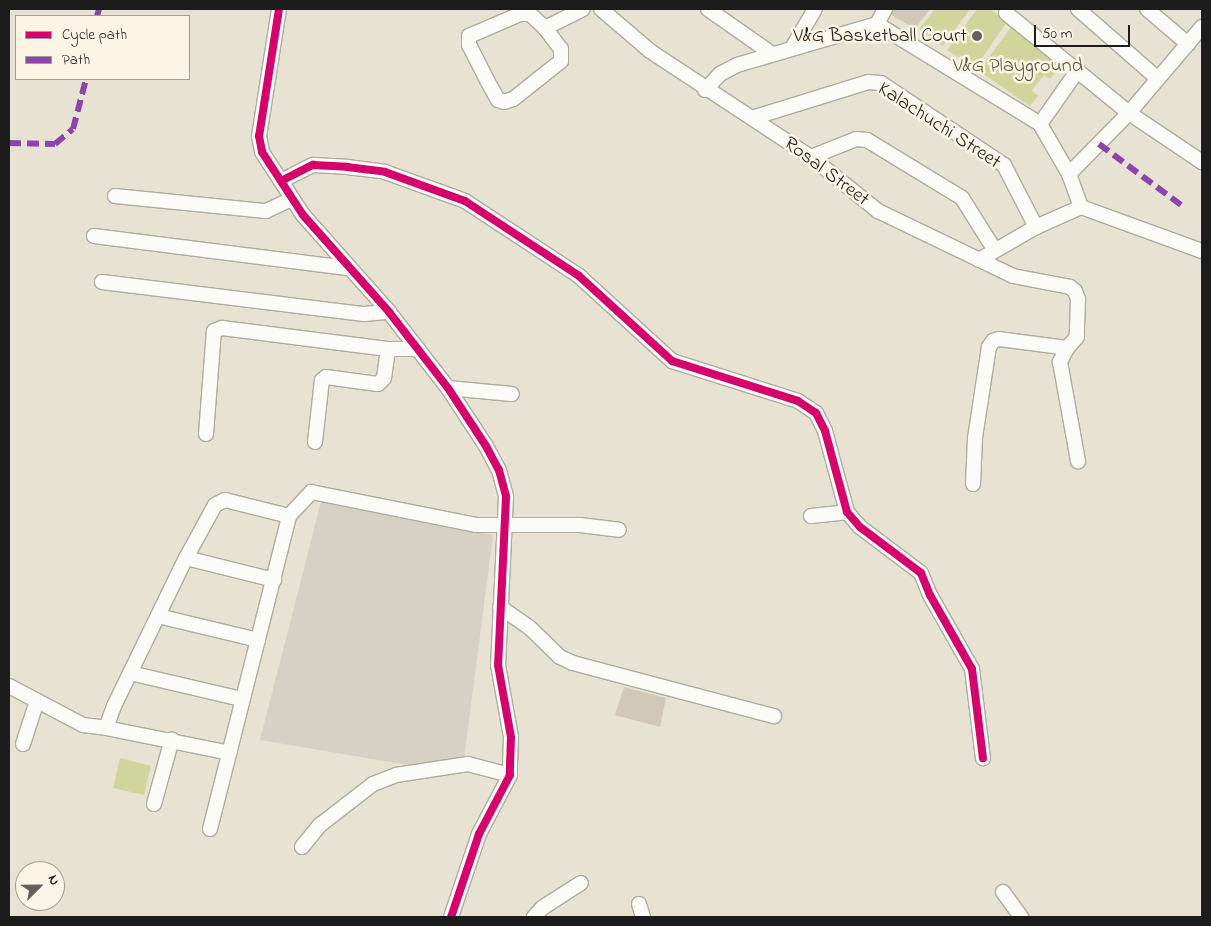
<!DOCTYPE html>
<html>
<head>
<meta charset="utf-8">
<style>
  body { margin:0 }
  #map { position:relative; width:1211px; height:926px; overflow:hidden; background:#e7e2d2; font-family:"Indie Flower",sans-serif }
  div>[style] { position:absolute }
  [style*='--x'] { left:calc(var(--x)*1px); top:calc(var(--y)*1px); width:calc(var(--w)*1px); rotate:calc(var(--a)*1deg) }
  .industrial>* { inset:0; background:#d6d1c4 }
  .green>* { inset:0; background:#d0d69b }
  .building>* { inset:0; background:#d2c8ba }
  .roads { filter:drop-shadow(1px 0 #aeaba0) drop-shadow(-1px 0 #aeaba0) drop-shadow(0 1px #aeaba0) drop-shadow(0 -1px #aeaba0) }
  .street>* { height:14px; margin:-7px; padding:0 7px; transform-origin:7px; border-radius:7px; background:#fbfbf8 }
  .quiet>* { height:6px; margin-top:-3px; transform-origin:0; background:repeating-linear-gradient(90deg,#8e44ad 0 12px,transparent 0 18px) }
  .cycleway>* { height:8px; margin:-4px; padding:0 4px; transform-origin:4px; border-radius:4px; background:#d6006c }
  .dots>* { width:14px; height:14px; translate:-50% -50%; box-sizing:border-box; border:2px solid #fcf5e5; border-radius:50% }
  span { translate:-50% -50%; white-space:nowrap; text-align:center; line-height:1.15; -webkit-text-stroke:5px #fcf5e5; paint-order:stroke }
  .poi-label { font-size:20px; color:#1c1c1c }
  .right { translate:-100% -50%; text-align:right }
  .park-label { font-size:20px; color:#545a39 }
  .street-label { font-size:20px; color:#1c1c1c }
  .frame { position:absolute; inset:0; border:10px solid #1c1c1c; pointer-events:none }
  .legend { position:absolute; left:15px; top:15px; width:175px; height:65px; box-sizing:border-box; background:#fcf5e5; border:1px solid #a29e95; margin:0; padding:6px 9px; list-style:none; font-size:15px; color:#1c1c1c }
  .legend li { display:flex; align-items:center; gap:10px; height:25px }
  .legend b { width:25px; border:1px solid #a29e95 }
  .north { position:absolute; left:15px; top:861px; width:50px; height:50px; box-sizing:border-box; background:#fcf5e5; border:1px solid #a29e95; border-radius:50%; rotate:67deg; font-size:14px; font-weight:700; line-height:20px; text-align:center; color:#1c1c1c }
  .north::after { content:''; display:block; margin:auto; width:18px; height:22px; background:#63615c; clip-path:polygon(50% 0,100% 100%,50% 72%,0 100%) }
  .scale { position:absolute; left:1034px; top:25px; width:96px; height:22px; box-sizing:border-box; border:2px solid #1c1c1c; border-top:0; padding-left:6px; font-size:15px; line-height:18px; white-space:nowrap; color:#1c1c1c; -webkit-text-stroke:4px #fcf5e5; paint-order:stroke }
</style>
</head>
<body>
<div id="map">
  <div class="industrial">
    <div style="clip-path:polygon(322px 498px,493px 535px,464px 759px,426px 768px,260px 740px)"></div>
  </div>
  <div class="green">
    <div style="clip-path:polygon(935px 9px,970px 9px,943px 46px,919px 29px)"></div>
    <div style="clip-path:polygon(977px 9px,990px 9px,1007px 22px,975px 68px,947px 50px)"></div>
    <div style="clip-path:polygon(1011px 27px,1060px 66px,1050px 79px,1044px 75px,1032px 90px,1038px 96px,1030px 106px,979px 71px)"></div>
    <div style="clip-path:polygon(120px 758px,151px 766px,144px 795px,113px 788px)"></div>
  </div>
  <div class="building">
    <div style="clip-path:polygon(890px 9px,930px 9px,915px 29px,888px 13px)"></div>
    <div style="clip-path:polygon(624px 687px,666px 698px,660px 727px,615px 715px)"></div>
  </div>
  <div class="roads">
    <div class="street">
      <div style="--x:279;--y:9;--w:129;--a:98.9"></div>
      <div style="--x:259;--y:136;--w:16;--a:79"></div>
      <div style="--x:262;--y:152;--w:75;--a:56.9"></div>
      <div style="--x:303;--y:215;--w:130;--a:48.4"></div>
      <div style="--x:389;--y:312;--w:96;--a:52.2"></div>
      <div style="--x:448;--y:388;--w:69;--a:56.8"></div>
      <div style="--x:486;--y:446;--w:27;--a:62"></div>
      <div style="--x:499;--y:470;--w:28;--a:75"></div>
      <div style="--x:506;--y:497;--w:168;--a:92.7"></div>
      <div style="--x:498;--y:665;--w:73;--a:79.8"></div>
      <div style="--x:511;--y:737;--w:38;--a:92"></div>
      <div style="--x:510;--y:775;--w:67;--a:117.7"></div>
      <div style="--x:479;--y:834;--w:88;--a:108.6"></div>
      <div style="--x:601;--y:9;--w:65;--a:40.6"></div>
      <div style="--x:650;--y:51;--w:193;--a:33.4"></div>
      <div style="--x:811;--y:157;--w:86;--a:38.9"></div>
      <div style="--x:878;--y:211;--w:150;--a:25.7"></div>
      <div style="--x:1013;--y:276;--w:58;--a:10.9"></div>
      <div style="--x:1070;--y:287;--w:6;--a:39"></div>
      <div style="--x:1075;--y:291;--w:9;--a:69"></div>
      <div style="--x:1078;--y:299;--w:38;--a:92"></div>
      <div style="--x:1077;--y:337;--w:15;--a:132"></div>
      <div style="--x:1067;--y:348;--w:16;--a:117"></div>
      <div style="--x:1060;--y:362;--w:101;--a:79.7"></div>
      <div style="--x:708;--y:9;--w:78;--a:35.1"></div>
      <div style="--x:1078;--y:9;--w:106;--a:41.2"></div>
      <div style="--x:1147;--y:9;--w:54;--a:40.5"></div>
      <div style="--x:1006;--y:13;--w:159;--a:39.1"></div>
      <div style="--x:1129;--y:113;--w:88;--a:33.9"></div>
      <div style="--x:520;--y:14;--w:10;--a:0"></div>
      <div style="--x:530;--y:14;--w:21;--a:43"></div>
      <div style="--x:545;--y:28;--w:26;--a:53"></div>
      <div style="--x:561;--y:49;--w:12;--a:90"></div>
      <div style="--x:561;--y:61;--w:61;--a:141.6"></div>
      <div style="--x:513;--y:99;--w:9;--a:162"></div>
      <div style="--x:504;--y:102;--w:6;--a:-162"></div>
      <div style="--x:498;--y:100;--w:23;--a:-119"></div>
      <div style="--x:487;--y:80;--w:39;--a:-117"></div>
      <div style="--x:469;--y:45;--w:9;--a:-90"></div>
      <div style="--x:469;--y:36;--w:56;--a:-23.3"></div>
      <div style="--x:877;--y:24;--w:17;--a:-62"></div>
      <div style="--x:545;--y:28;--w:42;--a:-26.6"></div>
      <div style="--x:792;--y:48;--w:45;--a:-59.5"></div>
      <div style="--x:705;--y:90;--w:22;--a:-47"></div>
      <div style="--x:720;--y:74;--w:19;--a:-28"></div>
      <div style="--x:737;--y:65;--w:146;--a:-16.3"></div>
      <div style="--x:877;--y:24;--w:191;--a:31.5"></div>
      <div style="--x:1040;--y:124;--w:58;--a:59.9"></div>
      <div style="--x:1069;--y:174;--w:35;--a:70"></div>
      <div style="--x:752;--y:118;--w:121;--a:-17.2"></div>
      <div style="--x:868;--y:82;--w:13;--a:4"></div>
      <div style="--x:881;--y:83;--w:148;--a:33.7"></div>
      <div style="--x:1004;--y:165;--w:70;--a:62.7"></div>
      <div style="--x:1040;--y:124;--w:66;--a:-54.9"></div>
      <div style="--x:811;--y:157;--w:48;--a:-21.8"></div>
      <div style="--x:856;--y:139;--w:11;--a:5"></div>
      <div style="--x:867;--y:140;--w:111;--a:31.4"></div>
      <div style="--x:962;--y:198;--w:60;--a:57.9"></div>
      <div style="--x:1069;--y:174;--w:86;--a:-45.5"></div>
      <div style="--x:1129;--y:113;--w:113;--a:-49.7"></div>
      <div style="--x:281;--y:181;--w:36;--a:-27"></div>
      <div style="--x:313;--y:165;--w:34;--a:3"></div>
      <div style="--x:347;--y:167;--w:38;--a:7"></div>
      <div style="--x:385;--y:172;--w:85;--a:19.9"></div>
      <div style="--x:465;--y:201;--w:136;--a:33.3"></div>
      <div style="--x:579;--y:276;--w:126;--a:42.4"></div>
      <div style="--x:672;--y:361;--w:132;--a:17.6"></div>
      <div style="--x:798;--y:401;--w:22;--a:34"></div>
      <div style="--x:816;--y:413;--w:20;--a:63"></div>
      <div style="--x:825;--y:431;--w:84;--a:74.8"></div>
      <div style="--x:847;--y:512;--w:20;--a:49"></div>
      <div style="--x:860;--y:527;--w:76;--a:37"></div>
      <div style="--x:921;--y:573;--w:24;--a:68"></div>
      <div style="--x:930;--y:595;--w:85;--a:60.4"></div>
      <div style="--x:972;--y:669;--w:90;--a:83"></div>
      <div style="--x:115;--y:196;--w:152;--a:5.7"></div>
      <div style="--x:266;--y:211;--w:29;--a:-25"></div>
      <div style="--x:94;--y:236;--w:255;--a:7.2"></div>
      <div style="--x:979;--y:260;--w:66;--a:-30.1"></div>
      <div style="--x:1036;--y:227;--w:49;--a:-24"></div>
      <div style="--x:1081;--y:207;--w:129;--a:20"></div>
      <div style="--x:102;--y:282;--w:264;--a:7"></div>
      <div style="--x:364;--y:314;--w:25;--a:-5"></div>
      <div style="--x:448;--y:388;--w:64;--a:5.4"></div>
      <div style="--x:206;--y:434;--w:103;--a:-85.6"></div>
      <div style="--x:214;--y:331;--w:9;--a:-21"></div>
      <div style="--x:222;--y:328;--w:167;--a:7.2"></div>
      <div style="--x:388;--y:349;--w:30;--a:0"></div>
      <div style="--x:315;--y:442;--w:62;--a:-83.6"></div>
      <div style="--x:322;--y:380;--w:5;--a:-37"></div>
      <div style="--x:326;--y:377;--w:52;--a:7.7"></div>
      <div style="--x:378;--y:384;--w:8;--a:-45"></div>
      <div style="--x:384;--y:378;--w:29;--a:-82"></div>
      <div style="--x:973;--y:484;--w:46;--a:-87.5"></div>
      <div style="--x:975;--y:438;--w:92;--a:-81.3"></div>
      <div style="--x:989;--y:347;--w:7;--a:-56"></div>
      <div style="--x:993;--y:341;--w:6;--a:-18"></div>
      <div style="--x:999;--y:339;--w:69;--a:7.5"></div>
      <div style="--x:811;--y:516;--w:36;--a:-6"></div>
      <div style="--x:186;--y:558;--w:91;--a:14"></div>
      <div style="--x:500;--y:607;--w:35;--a:35"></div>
      <div style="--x:529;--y:627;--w:43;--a:44.1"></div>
      <div style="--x:560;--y:657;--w:14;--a:25"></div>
      <div style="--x:573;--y:663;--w:208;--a:14.8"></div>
      <div style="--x:158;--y:616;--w:103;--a:13.5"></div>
      <div style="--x:130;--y:673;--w:115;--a:13.1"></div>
      <div style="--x:9;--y:686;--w:84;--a:27.8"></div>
      <div style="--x:83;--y:725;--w:23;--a:7"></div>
      <div style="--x:106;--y:728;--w:23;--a:-70"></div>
      <div style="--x:114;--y:706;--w:165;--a:-64.1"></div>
      <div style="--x:186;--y:558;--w:60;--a:-61.3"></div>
      <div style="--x:215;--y:505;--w:11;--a:-27"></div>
      <div style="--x:225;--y:500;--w:66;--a:14"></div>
      <div style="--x:106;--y:728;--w:126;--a:11.4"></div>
      <div style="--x:23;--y:744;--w:45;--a:-72"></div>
      <div style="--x:154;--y:804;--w:67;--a:-74.5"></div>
      <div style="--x:210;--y:829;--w:323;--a:-75.8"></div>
      <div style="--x:289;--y:516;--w:33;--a:-47"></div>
      <div style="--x:311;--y:492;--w:168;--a:11.3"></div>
      <div style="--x:476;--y:525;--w:104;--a:0"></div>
      <div style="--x:580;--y:525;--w:39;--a:7"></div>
      <div style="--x:302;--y:847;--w:28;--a:-51"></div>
      <div style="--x:320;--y:825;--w:67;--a:-37.7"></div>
      <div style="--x:373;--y:784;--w:25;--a:-21"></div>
      <div style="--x:396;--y:775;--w:73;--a:-8.7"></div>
      <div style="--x:468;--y:764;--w:43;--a:14.7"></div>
      <div style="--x:1003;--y:892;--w:31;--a:54"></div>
      <div style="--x:639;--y:904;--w:14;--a:73"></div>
      <div style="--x:534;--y:917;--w:12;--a:-48"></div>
      <div style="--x:542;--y:908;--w:46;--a:-32.7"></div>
    </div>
  </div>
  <div class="quiet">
    <div style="--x:97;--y:16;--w:7;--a:-74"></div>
    <div style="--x:9;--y:143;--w:46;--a:1.2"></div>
    <div style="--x:55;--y:144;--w:23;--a:-40"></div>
    <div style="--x:73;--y:129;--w:52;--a:-75.4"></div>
    <div style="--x:1099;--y:144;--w:102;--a:36.6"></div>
  </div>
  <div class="cycleway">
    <div style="--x:279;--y:9;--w:129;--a:98.9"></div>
    <div style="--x:259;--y:136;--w:16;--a:79"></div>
    <div style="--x:262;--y:152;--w:75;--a:56.9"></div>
    <div style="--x:303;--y:215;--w:130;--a:48.4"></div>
    <div style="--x:389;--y:312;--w:96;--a:52.2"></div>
    <div style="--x:448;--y:388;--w:69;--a:56.8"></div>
    <div style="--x:486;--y:446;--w:27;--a:62"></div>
    <div style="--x:499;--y:470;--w:28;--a:75"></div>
    <div style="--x:506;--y:497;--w:168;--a:92.7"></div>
    <div style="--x:498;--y:665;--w:73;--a:79.8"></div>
    <div style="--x:511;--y:737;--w:38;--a:92"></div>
    <div style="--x:510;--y:775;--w:67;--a:117.7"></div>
    <div style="--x:479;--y:834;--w:88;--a:108.6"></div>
    <div style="--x:281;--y:181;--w:36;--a:-27"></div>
    <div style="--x:313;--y:165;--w:34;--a:3"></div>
    <div style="--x:347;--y:167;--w:38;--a:7"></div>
    <div style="--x:385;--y:172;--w:85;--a:19.9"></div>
    <div style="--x:465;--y:201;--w:136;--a:33.3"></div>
    <div style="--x:579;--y:276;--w:126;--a:42.4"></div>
    <div style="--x:672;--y:361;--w:132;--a:17.6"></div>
    <div style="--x:798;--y:401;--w:22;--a:34"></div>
    <div style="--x:816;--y:413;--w:20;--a:63"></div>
    <div style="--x:825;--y:431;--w:84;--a:74.8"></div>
    <div style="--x:847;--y:512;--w:20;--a:49"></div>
    <div style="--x:860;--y:527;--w:76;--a:37"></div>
    <div style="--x:921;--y:573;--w:24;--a:68"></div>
    <div style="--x:930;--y:595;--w:85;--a:60.4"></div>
    <div style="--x:972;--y:669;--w:90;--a:83"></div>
  </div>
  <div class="dots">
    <div style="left:977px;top:36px;background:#63615c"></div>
  </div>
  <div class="poi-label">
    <span class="right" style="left:967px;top:36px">V&amp;G Basketball Court</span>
  </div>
  <div class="park-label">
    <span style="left:1018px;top:66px">V&amp;G Playground</span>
  </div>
  <div class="street-label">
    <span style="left:939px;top:126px;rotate:33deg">Kalachuchi Street</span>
    <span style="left:826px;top:172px;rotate:37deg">Rosal Street</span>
  </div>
  <div class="frame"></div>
  <ul class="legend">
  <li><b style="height:6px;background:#d6006c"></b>Cycle path</li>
  <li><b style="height:6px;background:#8e44ad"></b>Path</li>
  </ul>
  <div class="north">N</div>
  <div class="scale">50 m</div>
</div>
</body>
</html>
